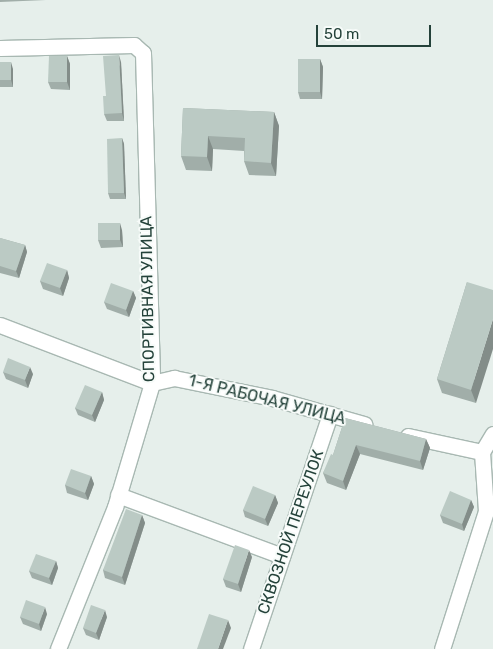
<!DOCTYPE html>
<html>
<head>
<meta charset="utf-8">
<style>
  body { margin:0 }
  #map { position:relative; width:493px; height:649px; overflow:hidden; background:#e6efeb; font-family:Rubik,sans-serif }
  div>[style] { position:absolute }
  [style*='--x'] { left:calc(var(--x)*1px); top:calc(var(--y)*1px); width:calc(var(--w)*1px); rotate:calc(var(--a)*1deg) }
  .roads { filter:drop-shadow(1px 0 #a8b8b2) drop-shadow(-1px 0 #a8b8b2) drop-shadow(0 1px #a8b8b2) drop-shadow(0 -1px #a8b8b2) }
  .minor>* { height:15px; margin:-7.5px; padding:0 7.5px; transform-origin:7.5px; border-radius:7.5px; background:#fff }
  .wall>* { inset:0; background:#a1aea9 }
  .shaded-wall>* { inset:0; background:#838d89 }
  .building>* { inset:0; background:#bbcac4 }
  span { translate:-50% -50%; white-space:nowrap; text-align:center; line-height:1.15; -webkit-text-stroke:4px #f7fbf9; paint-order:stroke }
  .street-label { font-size:16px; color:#24423a }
  .scale { position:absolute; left:316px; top:25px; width:115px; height:22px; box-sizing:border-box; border:2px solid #24423a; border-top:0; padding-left:6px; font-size:15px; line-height:18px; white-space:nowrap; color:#24423a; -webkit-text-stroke:4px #f7fbf9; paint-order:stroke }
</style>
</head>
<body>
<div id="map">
  <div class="roads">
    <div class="minor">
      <div style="--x:0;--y:48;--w:134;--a:-1.3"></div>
      <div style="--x:134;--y:45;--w:12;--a:42"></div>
      <div style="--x:143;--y:53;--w:330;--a:88.4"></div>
      <div style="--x:152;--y:383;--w:129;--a:106.6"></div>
      <div style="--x:115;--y:507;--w:153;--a:111.9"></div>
      <div style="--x:0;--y:325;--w:163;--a:20.9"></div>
      <div style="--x:152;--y:383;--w:23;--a:-13"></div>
      <div style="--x:174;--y:378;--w:100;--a:11.5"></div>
      <div style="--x:272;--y:398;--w:96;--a:15.8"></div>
      <div style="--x:408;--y:436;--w:76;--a:12.2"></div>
      <div style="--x:118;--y:495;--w:175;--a:20.4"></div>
      <div style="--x:251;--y:649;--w:248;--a:-71.4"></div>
      <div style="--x:442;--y:649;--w:145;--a:-72.3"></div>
      <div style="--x:486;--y:511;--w:59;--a:-93.9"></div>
      <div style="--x:482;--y:452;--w:21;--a:-59"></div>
    </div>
  </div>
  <div class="wall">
    <div style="clip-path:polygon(0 0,46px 0,0 2px)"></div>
    <div style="clip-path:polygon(67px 56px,70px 64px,70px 90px,51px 89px,48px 82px)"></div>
    <div style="clip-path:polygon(320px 59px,323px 67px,322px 99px,300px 99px,298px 92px)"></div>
    <div style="clip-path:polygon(0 62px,13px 69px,13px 87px,0 87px)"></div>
    <div style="clip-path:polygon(121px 62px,124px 121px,107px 121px,104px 114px,106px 96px)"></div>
    <div style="clip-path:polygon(183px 108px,274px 112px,279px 126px,276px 176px,249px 175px,244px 161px,244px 151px,213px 149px,212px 171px,186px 170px,181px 156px)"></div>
    <div style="clip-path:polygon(122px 138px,124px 144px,126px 199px,110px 199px,108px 193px)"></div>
    <div style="clip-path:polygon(122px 230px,123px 247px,101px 248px,98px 240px)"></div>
    <div style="clip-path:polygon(0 238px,25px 245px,27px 252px,19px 278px,0 273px)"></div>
    <div style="clip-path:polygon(67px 270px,69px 278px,63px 296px,43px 289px,40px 281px)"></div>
    <div style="clip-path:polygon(467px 282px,476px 403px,442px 393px,437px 379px)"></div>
    <div style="clip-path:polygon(133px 291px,136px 298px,129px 317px,107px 309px,104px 302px)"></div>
    <div style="clip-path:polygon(3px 372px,33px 374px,28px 388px,6px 379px)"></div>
    <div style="clip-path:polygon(102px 392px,104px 400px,95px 422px,78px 415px,75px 408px)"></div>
    <div style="clip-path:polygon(345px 418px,426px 439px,430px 448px,423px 470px,360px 454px,346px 490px,327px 483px,323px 473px,333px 455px)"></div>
    <div style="clip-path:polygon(91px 476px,94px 484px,88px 500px,67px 493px,65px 485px)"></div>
    <div style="clip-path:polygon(275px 495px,278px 503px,268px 526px,245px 517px,243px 510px)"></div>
    <div style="clip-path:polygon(471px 500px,474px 507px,464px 531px,443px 523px,440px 515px)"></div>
    <div style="clip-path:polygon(142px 515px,145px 523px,125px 585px,105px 578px,103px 570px)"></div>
    <div style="clip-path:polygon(252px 557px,241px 592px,226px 587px,223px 579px)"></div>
    <div style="clip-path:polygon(56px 561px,58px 568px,52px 585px,32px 578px,29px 571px)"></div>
    <div style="clip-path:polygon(47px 614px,41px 631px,23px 624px,20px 617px)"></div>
    <div style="clip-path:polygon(107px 617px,99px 640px,86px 635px,83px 628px)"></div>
  </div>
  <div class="shaded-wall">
    <div style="clip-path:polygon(119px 55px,121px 62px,124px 121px,122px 113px)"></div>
    <div style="clip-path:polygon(67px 56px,70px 64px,70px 90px,67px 82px)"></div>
    <div style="clip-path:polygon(320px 59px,323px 67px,322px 99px,320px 92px)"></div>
    <div style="clip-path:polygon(11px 62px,13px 69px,13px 87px,11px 80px)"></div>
    <div style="clip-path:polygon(274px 112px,279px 126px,276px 176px,271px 163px)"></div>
    <div style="clip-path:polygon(208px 136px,213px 149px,212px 171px,207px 157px)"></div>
    <div style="clip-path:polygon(122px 138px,124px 144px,126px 199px,124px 193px)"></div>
    <div style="clip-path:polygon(120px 223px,122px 230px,123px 247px,120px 240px)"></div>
    <div style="clip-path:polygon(25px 245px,27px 252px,19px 278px,16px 271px)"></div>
    <div style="clip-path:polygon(67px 270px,69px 278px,63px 296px,60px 288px)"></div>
    <div style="clip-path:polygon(133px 291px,136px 298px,129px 317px,126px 310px)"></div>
    <div style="clip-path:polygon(493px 319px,493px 349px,476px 403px,471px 390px)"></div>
    <div style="clip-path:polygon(30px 367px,33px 374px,28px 388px,25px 380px)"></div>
    <div style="clip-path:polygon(102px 392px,104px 400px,95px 422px,92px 415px)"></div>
    <div style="clip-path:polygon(426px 439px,430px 448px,423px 470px,420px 461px)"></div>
    <div style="clip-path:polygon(356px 445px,360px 454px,346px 490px,343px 481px)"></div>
    <div style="clip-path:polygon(91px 476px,94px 484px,88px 500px,85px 493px)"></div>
    <div style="clip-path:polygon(275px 495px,278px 503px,268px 526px,265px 519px)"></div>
    <div style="clip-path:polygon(471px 500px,474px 507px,464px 531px,462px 524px)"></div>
    <div style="clip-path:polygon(142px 515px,145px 523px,125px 585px,122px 577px)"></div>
    <div style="clip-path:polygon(249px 550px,252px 557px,241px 592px,238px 584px)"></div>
    <div style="clip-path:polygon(56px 561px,58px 568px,52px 585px,49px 578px)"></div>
    <div style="clip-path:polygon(45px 607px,47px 614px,41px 631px,39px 624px)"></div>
    <div style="clip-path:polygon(105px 610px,107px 617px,99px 640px,96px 633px)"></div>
    <div style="clip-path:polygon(228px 620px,231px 628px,223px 649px,218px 649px)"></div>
  </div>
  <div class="building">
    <div style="clip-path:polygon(119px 55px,122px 113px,104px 114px,103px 96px,106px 96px,103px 56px)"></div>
    <div style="clip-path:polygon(49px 56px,67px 56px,67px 82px,48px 82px)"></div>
    <div style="clip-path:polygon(298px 59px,320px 59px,320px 92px,298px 92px)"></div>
    <div style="clip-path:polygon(0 62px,11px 62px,11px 80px,0 80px)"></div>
    <div style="clip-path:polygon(183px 108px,274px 112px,271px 163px,244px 161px,245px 138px,208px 136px,207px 157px,181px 156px)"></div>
    <div style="clip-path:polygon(122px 138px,124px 193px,108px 193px,107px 139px)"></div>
    <div style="clip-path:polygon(98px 223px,120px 223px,120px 240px,98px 240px)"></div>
    <div style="clip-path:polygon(0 238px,25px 245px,16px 271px,0 266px)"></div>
    <div style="clip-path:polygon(47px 263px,67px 270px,60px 288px,40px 281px)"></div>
    <div style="clip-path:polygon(467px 282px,493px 290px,493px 319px,471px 390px,437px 379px)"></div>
    <div style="clip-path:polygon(111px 283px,133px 291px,126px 310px,104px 302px)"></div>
    <div style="clip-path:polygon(8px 358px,30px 367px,25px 380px,3px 372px)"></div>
    <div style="clip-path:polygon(85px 385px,102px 392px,92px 415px,75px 408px)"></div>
    <div style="clip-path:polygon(345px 418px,426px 439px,420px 461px,356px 445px,343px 481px,323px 473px,331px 454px,333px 455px)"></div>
    <div style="clip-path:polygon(71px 469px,91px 476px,85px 493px,65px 485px)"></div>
    <div style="clip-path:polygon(253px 486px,275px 495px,265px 519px,243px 510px)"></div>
    <div style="clip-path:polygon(450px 491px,471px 500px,462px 524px,440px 515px)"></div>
    <div style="clip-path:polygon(126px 509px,142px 515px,122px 577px,103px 570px)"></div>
    <div style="clip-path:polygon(235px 545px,249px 550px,238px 584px,223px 579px)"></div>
    <div style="clip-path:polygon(36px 554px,56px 561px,49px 578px,29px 571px)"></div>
    <div style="clip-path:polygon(26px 600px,45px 607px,39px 624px,20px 617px)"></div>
    <div style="clip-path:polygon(91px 605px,105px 610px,96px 633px,83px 628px)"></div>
    <div style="clip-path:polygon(209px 614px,228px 620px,218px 649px,197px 649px)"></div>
  </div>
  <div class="street-label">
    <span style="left:148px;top:299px;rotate:-91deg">СПОРТИВНАЯ УЛИЦА</span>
    <span style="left:267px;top:400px;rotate:14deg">1-Я РАБОЧАЯ УЛИЦА</span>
    <span style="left:291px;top:532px;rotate:-71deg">СКВОЗНОЙ ПЕРЕУЛОК</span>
  </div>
  <div class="scale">50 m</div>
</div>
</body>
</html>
